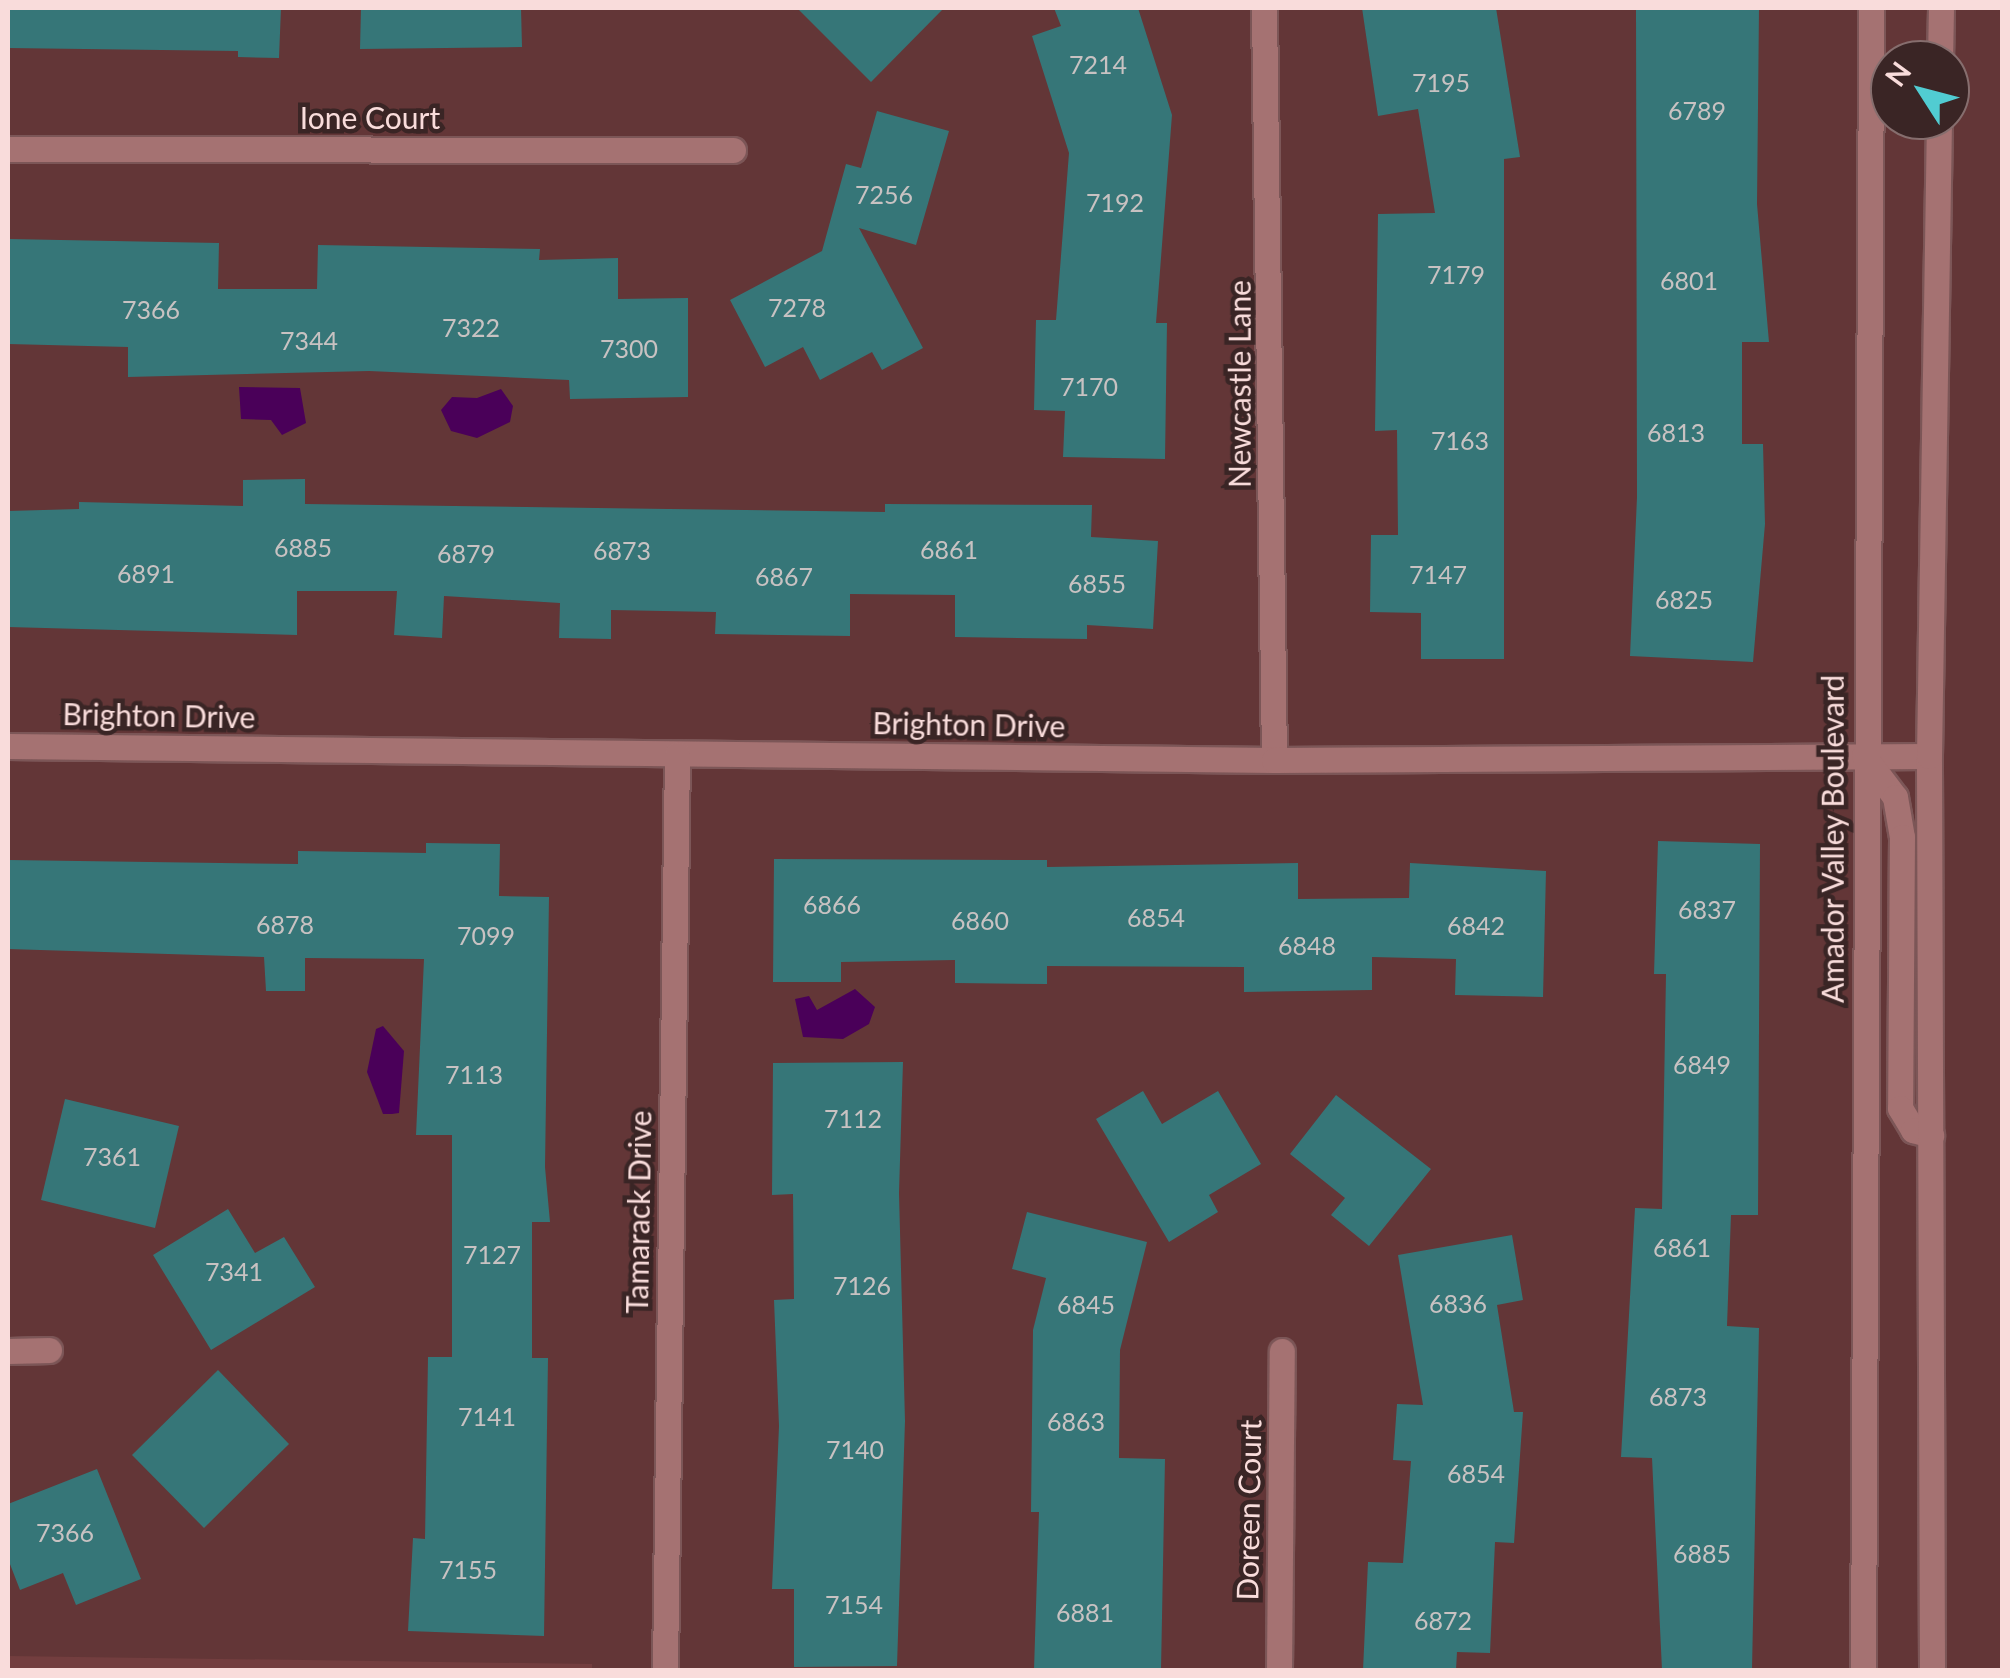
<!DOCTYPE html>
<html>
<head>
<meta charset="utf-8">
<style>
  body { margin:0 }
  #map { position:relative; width:2010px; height:1678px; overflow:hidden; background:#633637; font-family:Lato,sans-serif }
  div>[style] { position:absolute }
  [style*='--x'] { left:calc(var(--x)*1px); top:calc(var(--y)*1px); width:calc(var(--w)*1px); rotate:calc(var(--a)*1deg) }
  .built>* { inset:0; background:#733e3f }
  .water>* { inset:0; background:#4a0059 }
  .building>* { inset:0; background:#367678 }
  .roads { filter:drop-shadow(2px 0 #7c5657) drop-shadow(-2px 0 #7c5657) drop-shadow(0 2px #7c5657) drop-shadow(0 -2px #7c5657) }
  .minor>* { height:25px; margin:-12.5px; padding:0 12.5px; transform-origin:12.5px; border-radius:12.5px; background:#a57272 }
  span { translate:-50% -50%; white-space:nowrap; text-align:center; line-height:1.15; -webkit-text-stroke:9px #3a2525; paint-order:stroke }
  .number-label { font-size:25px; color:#c8c2c2 }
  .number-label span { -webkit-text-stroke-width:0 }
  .street-label { font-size:30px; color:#f9dcdb }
  .frame { position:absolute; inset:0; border:10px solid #f9dcdb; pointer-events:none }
  .north { position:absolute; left:1870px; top:40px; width:100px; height:100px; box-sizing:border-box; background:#3a2525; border:2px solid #866e6e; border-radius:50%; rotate:306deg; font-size:28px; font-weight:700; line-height:40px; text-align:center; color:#f9dcdb }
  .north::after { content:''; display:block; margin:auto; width:35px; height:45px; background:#51ccd2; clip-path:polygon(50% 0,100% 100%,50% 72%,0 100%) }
</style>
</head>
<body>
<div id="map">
  <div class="built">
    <div style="clip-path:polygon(8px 1656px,592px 1664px,592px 1670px,8px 1670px)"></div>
  </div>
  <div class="water">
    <div style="clip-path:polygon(239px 387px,300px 388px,306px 423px,282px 435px,271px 420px,241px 419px)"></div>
    <div style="clip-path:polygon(501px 389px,513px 406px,510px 422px,477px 438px,451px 431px,441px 410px,452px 397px,477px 398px)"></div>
    <div style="clip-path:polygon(855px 989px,875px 1007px,869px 1024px,843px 1039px,803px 1037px,795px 999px,809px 996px,817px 1010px)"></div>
    <div style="clip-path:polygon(383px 1026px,404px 1051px,399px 1113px,392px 1114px,383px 1114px,367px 1072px,376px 1029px)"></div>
  </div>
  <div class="building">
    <div style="clip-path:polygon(8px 8px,281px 8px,279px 58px,238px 57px,238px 51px,8px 48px)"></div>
    <div style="clip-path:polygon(361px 8px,521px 8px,522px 47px,360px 49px)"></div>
    <div style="clip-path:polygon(797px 8px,944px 8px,871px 82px)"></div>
    <div style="clip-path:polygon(1054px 8px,1138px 8px,1172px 115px,1156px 323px,1167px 323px,1165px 459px,1063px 457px,1065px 411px,1034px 410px,1036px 320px,1056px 320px,1069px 153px,1032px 36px,1061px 26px)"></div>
    <div style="clip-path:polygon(1362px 8px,1496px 8px,1520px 157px,1504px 159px,1504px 659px,1421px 659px,1421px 613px,1370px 612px,1371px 535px,1398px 535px,1397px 430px,1375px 431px,1378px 214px,1435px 213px,1418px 109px,1378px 116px)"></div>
    <div style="clip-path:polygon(1636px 8px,1759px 8px,1757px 204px,1769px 342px,1742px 342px,1742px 444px,1763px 444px,1765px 524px,1753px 662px,1630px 656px,1637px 497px)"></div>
    <div style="clip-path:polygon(877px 111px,949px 131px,916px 245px,859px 228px,923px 348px,882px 370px,872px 352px,820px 380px,803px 347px,765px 367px,730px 300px,822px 251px,846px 164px,861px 168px)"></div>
    <div style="clip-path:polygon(8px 239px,219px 243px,218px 289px,317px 289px,318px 245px,540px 249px,539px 260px,618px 258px,618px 299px,688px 298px,688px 397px,570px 399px,569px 380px,369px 371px,128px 377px,128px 347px,8px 344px)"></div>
    <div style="clip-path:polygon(305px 479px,305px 504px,885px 512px,885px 504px,1092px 505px,1091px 537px,1158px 541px,1153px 629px,1087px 625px,1087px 639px,955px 637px,955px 595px,850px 594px,850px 636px,715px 634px,716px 612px,611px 610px,611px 639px,559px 638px,560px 603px,444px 596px,442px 638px,394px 635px,397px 591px,297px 591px,297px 635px,8px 627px,8px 511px,79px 509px,79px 502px,243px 506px,243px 480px)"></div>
    <div style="clip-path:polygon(1658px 841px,1760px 844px,1758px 1215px,1731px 1215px,1727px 1326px,1759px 1328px,1752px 1670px,1662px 1670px,1652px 1458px,1621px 1457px,1635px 1208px,1662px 1209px,1666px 974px,1654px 974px)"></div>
    <div style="clip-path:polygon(426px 843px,500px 844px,499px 896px,549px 897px,545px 1167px,550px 1222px,532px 1222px,532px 1358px,548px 1358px,544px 1636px,408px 1631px,413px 1538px,425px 1539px,428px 1357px,452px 1357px,452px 1135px,416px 1135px,424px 959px,305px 958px,305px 991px,266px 991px,264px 957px,8px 949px,8px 860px,298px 864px,298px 851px,426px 853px)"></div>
    <div style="clip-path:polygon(774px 859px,1047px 860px,1047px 867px,1298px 863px,1298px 899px,1409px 898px,1410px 863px,1546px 871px,1543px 997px,1455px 995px,1456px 959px,1372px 957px,1372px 990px,1244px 992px,1244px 967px,1047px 966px,1047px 984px,955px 983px,955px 960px,841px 962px,841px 982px,773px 982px)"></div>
    <div style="clip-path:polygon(903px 1062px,899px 1193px,905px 1421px,897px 1666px,794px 1667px,794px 1589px,772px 1589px,779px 1426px,774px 1300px,794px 1299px,793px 1194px,772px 1195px,773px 1063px)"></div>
    <div style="clip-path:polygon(1143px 1091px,1162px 1124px,1218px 1091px,1261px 1164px,1209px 1195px,1218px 1212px,1169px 1242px,1096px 1119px)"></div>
    <div style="clip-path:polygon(1336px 1095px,1431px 1169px,1369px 1246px,1331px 1215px,1345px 1198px,1290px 1154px)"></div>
    <div style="clip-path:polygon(65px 1099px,179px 1126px,155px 1228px,41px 1200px)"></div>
    <div style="clip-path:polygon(228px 1209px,255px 1253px,284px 1237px,315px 1287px,211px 1350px,153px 1255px)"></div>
    <div style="clip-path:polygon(1027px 1212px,1147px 1242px,1120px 1350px,1119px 1458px,1165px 1459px,1161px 1670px,1034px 1670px,1039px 1512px,1031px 1512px,1033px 1330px,1046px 1278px,1012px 1269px)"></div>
    <div style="clip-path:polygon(1512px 1235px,1523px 1300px,1497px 1305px,1514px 1412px,1523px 1412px,1514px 1543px,1495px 1542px,1490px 1653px,1457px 1652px,1456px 1670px,1363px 1670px,1368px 1562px,1403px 1563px,1411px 1461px,1393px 1460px,1397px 1404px,1423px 1405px,1398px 1255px)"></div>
    <div style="clip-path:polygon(218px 1370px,289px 1444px,204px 1528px,132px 1455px)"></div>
    <div style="clip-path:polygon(97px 1469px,141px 1579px,76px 1605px,63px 1573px,20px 1590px,8px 1559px,8px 1504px)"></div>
  </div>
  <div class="roads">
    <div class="minor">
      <div style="--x:1264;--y:8;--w:752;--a:89.24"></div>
      <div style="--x:1940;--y:60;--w:52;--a:-88.9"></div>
      <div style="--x:8;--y:149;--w:725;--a:0.08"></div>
      <div style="--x:8;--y:746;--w:1266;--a:0.63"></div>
      <div style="--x:1274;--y:760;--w:655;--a:-0.35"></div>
      <div style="--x:1864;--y:756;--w:51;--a:52.9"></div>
      <div style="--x:1895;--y:797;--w:41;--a:80.1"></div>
      <div style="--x:1902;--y:837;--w:271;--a:90.4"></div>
      <div style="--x:1900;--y:1108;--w:26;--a:59"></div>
      <div style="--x:1913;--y:1130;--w:19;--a:16"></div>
      <div style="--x:8;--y:1351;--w:41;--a:-1.4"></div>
      <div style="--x:665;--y:1670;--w:916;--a:-89.25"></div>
      <div style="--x:1279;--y:1670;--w:319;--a:-89.5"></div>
      <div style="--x:1863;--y:1670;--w:1662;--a:-89.72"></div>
      <div style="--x:1932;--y:1670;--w:914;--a:-90.19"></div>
      <div style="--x:1929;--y:756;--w:636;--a:-89.1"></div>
    </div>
  </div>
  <div class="number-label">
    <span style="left:1098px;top:64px">7214</span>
    <span style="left:1441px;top:82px">7195</span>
    <span style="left:1697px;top:110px">6789</span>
    <span style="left:884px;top:194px">7256</span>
    <span style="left:1115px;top:202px">7192</span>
    <span style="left:1456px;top:274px">7179</span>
    <span style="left:1689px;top:280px">6801</span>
    <span style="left:797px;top:307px">7278</span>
    <span style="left:151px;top:309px">7366</span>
    <span style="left:471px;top:327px">7322</span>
    <span style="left:309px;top:340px">7344</span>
    <span style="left:629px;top:348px">7300</span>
    <span style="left:1089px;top:386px">7170</span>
    <span style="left:1676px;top:432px">6813</span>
    <span style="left:1460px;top:440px">7163</span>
    <span style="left:303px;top:547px">6885</span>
    <span style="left:949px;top:549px">6861</span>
    <span style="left:622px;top:550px">6873</span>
    <span style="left:466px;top:553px">6879</span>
    <span style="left:146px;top:573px">6891</span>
    <span style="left:1438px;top:574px">7147</span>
    <span style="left:784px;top:576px">6867</span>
    <span style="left:1097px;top:583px">6855</span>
    <span style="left:1684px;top:599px">6825</span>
    <span style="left:832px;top:904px">6866</span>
    <span style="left:1707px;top:909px">6837</span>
    <span style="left:1156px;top:917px">6854</span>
    <span style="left:980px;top:920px">6860</span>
    <span style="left:285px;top:924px">6878</span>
    <span style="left:1476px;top:925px">6842</span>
    <span style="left:486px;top:935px">7099</span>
    <span style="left:1307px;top:945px">6848</span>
    <span style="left:1702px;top:1064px">6849</span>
    <span style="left:474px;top:1074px">7113</span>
    <span style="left:853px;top:1118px">7112</span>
    <span style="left:112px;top:1156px">7361</span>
    <span style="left:1682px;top:1247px">6861</span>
    <span style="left:492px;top:1254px">7127</span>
    <span style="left:234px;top:1271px">7341</span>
    <span style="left:862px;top:1285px">7126</span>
    <span style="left:1458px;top:1303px">6836</span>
    <span style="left:1086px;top:1304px">6845</span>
    <span style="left:1678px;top:1396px">6873</span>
    <span style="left:487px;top:1416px">7141</span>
    <span style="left:1076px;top:1421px">6863</span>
    <span style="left:855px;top:1449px">7140</span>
    <span style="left:1476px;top:1473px">6854</span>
    <span style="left:65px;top:1532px">7366</span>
    <span style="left:1702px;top:1553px">6885</span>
    <span style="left:468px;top:1569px">7155</span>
    <span style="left:854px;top:1604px">7154</span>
    <span style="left:1085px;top:1612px">6881</span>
    <span style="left:1443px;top:1620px">6872</span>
  </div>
  <div class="street-label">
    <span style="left:370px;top:117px">Ione Court</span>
    <span style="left:1239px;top:384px;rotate:-90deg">Newcastle Lane</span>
    <span style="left:159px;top:715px;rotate:1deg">Brighton Drive</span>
    <span style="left:969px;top:724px;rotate:1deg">Brighton Drive</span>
    <span style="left:1832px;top:839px;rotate:-90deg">Amador Valley Boulevard</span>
    <span style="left:638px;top:1212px;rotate:-89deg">Tamarack Drive</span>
    <span style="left:1248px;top:1510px;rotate:-89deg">Doreen Court</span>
  </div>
  <div class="frame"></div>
  <div class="north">N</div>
</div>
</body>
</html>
